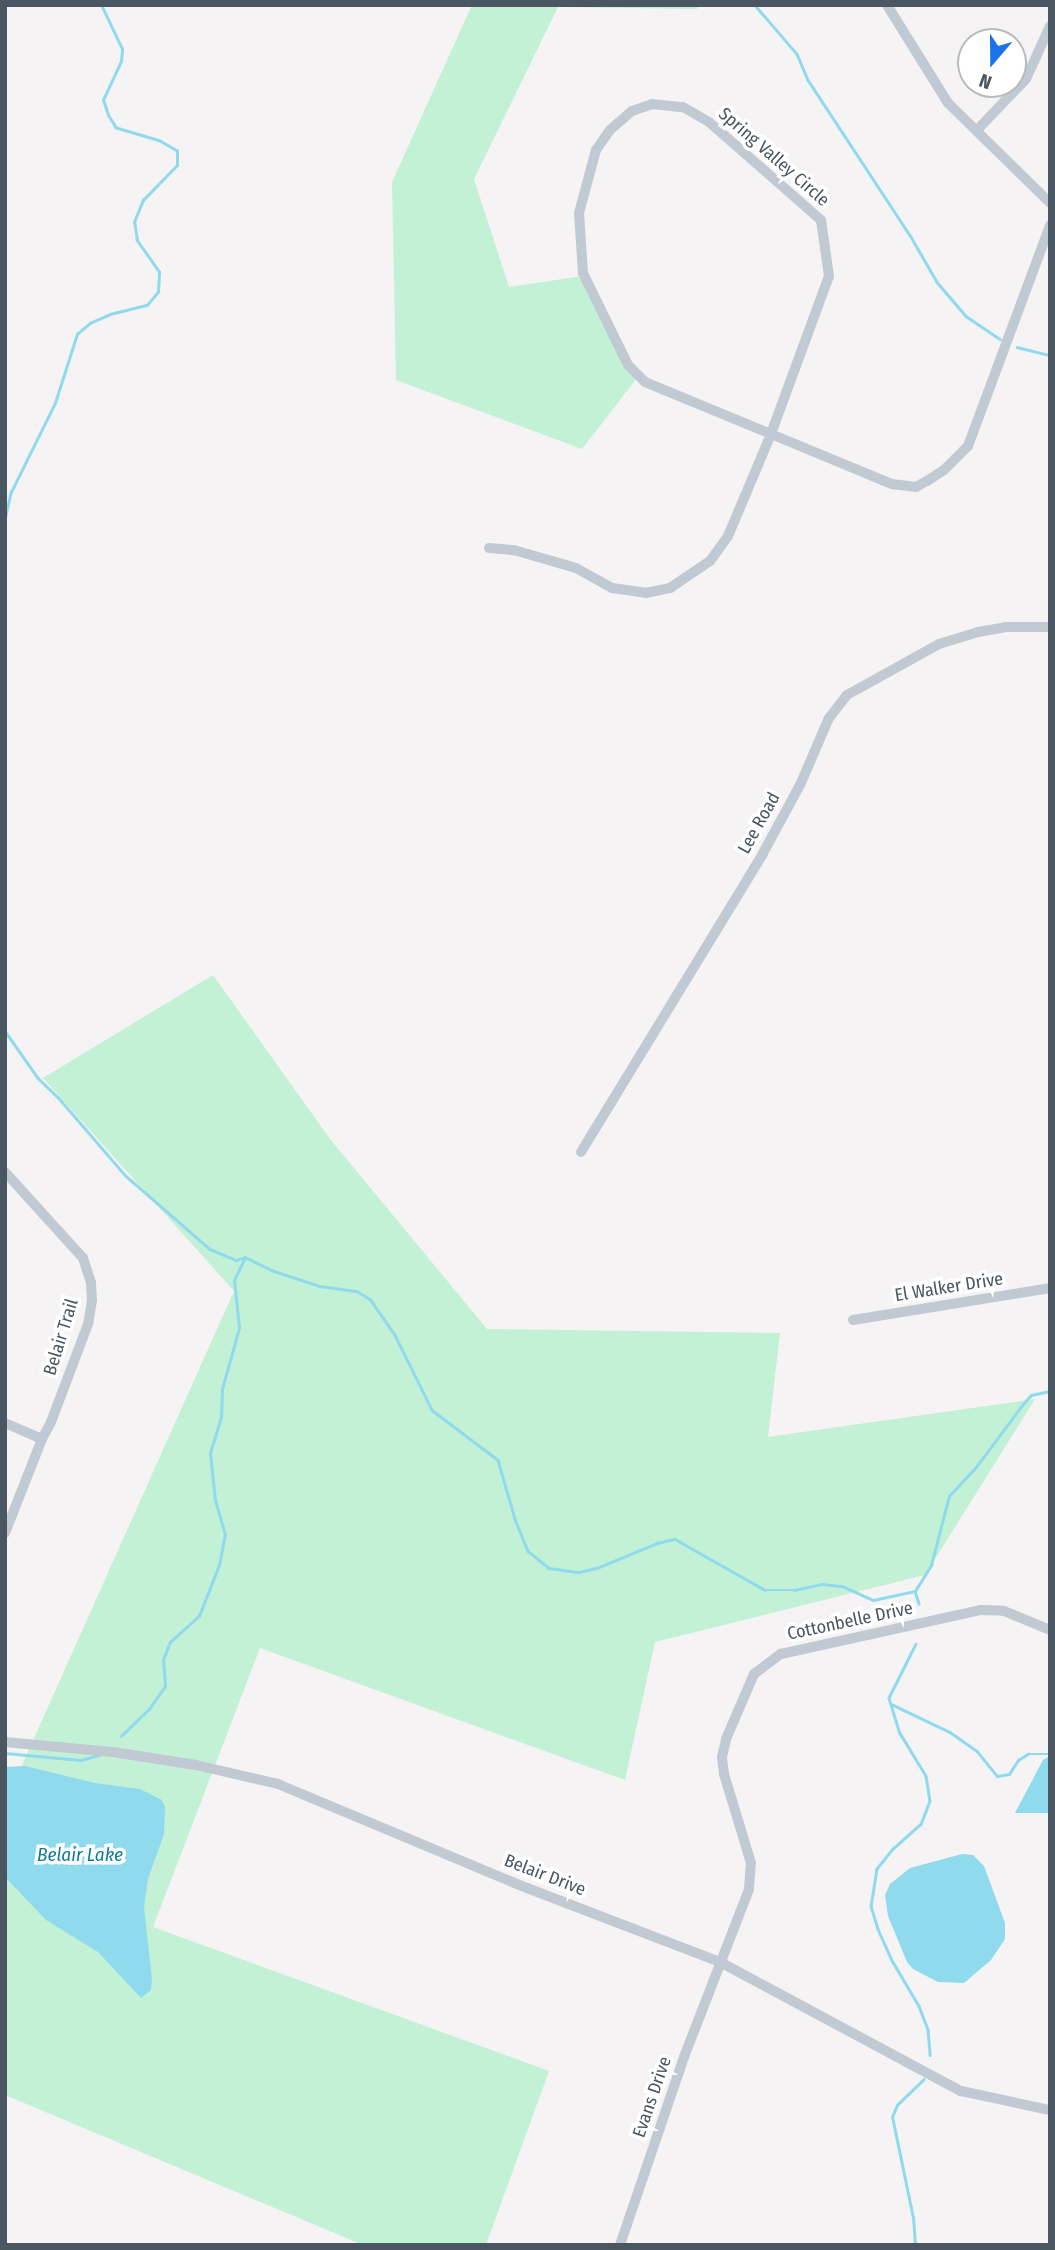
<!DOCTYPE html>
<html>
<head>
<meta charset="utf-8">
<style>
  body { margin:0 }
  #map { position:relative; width:1055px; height:2250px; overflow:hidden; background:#f5f3f3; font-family:"Fira Sans Condensed",sans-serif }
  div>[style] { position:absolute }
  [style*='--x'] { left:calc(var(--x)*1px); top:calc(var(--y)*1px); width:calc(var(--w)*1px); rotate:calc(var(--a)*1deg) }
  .green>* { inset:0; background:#c3f1d5 }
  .water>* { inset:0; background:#90daee }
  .stream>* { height:2.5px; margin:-1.25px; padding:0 1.25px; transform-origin:1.25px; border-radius:1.25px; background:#90daee }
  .minor>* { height:10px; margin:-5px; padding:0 5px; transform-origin:5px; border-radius:5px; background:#c1cad2 }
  span { translate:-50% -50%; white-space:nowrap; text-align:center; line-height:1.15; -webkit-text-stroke:7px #fff; paint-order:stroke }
  .street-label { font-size:18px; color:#4a5661 }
  .water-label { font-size:19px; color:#0c7c9b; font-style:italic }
  .frame { position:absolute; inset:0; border:7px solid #4a5661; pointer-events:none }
  .north { position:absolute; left:957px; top:28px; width:70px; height:70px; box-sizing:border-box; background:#fff; border:2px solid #b7bbc0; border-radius:50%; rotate:200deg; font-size:19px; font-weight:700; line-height:28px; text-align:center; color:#4a5661 }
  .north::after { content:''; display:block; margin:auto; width:24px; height:32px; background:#1a73e8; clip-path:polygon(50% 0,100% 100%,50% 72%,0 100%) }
</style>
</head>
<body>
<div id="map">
  <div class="green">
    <div style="clip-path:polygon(472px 5px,698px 5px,697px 9px,558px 7px,474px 179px,509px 287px,583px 276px,637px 378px,582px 449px,396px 380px,392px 182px)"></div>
    <div style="clip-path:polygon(213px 975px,330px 1139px,487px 1329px,780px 1333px,768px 1437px,1035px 1399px,925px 1575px,655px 1642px,625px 1780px,260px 1648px,153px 1927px,549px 2071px,486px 2245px,363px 2245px,5px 2095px,5px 1775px,18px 1774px,234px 1291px,43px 1078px)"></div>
  </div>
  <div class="water">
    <div style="clip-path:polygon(1050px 1756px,1050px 1813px,1015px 1813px,1043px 1760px)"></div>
    <div style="clip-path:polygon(25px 1766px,95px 1783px,140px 1789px,162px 1800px,165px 1807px,164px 1834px,148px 1879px,144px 1907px,152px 1979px,151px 1990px,141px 1998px,98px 1952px,46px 1920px,5px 1877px,5px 1767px)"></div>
    <div style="clip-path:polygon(962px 1854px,973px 1855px,984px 1866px,1005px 1923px,1005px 1939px,991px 1960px,964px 1983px,938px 1982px,913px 1969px,907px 1962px,888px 1916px,885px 1895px,890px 1884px,910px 1868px)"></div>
  </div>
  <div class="stream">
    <div style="--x:755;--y:5;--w:65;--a:49.4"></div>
    <div style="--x:797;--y:54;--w:28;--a:67"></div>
    <div style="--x:808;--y:80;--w:186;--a:56.7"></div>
    <div style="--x:910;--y:235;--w:54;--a:60.1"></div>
    <div style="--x:937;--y:282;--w:45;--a:49.5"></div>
    <div style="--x:966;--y:316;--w:41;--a:34.1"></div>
    <div style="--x:1017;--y:347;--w:34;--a:14"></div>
    <div style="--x:5;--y:517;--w:26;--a:-77"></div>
    <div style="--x:11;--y:492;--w:99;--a:-63.7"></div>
    <div style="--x:55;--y:403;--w:72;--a:-72.3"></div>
    <div style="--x:77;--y:334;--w:17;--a:-40"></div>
    <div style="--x:90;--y:323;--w:22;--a:-24"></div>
    <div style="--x:110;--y:314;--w:38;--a:-14"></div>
    <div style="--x:147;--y:305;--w:17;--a:-50"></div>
    <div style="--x:158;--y:292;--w:20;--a:-87"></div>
    <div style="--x:159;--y:272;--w:39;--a:-125"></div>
    <div style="--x:137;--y:240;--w:18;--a:-99"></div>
    <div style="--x:134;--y:222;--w:24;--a:-68"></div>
    <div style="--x:143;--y:200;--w:49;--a:-45.8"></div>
    <div style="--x:177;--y:165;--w:14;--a:-90"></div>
    <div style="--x:177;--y:151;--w:20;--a:-150"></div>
    <div style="--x:160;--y:141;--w:46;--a:-163.5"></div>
    <div style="--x:116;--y:128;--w:15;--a:-122"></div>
    <div style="--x:108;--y:115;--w:16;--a:-108"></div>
    <div style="--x:103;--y:100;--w:43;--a:-65.2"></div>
    <div style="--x:121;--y:61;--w:12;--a:-85"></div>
    <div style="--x:122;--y:49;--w:49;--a:-115.5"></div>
    <div style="--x:5;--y:1031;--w:57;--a:54.9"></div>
    <div style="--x:38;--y:1078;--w:28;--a:44"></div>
    <div style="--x:58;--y:1097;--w:104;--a:49.3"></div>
    <div style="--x:126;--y:1176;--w:111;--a:41"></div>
    <div style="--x:210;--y:1249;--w:28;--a:23"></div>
    <div style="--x:236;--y:1260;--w:9;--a:-18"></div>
    <div style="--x:245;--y:1257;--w:32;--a:26"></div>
    <div style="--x:274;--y:1271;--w:48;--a:18.1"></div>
    <div style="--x:320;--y:1286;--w:37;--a:8"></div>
    <div style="--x:357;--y:1291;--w:15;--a:32"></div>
    <div style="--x:370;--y:1299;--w:44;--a:55.2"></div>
    <div style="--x:395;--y:1335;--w:84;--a:63.7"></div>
    <div style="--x:432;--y:1410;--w:83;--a:37.1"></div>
    <div style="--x:498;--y:1460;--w:61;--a:73.9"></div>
    <div style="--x:515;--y:1519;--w:35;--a:68"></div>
    <div style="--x:528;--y:1551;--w:27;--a:39"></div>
    <div style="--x:549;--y:1568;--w:30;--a:8"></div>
    <div style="--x:579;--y:1572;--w:18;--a:-13"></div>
    <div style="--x:597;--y:1568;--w:65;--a:-22.6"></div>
    <div style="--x:657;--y:1543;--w:18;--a:-13"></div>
    <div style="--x:675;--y:1539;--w:103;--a:29.5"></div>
    <div style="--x:765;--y:1590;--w:29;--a:0"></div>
    <div style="--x:794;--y:1590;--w:29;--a:-12"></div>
    <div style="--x:822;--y:1584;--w:20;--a:6"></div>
    <div style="--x:842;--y:1586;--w:34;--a:24"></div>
    <div style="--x:873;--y:1600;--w:43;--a:-12.1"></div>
    <div style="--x:915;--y:1591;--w:31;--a:-58"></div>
    <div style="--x:931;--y:1565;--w:71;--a:-75.4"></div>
    <div style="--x:949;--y:1496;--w:40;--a:-47"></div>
    <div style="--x:976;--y:1467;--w:79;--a:-53.3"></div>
    <div style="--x:1023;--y:1404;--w:12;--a:-48"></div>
    <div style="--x:1031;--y:1395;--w:19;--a:-12"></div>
    <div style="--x:915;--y:1591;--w:13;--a:72"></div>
    <div style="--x:916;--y:1644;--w:60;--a:116.6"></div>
    <div style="--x:889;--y:1698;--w:37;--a:73"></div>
    <div style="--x:900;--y:1733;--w:50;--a:58.8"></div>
    <div style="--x:926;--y:1776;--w:25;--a:81"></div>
    <div style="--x:930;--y:1801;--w:25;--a:111"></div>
    <div style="--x:921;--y:1824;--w:38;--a:138"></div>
    <div style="--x:893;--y:1849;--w:26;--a:129"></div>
    <div style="--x:877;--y:1869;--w:37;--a:99"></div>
    <div style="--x:871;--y:1906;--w:24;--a:73"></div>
    <div style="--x:878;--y:1929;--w:36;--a:66"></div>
    <div style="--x:893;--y:1962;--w:51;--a:59.4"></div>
    <div style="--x:919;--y:2006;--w:26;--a:69"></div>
    <div style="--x:928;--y:2030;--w:25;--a:85"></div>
    <div style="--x:891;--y:1704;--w:65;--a:25.4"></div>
    <div style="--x:950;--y:1732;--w:33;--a:35"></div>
    <div style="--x:977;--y:1751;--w:32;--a:51"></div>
    <div style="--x:997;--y:1776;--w:12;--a:-9"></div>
    <div style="--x:1009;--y:1774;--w:17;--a:-57"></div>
    <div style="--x:1018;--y:1760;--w:12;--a:-31"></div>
    <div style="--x:1028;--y:1754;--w:22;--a:0"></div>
    <div style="--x:121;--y:1736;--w:39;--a:-44"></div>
    <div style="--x:149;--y:1709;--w:28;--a:-55"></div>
    <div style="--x:165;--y:1686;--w:26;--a:-94"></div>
    <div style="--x:163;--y:1660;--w:19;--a:-69"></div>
    <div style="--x:170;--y:1642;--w:39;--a:-42"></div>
    <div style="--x:199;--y:1616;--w:55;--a:-68.6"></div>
    <div style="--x:219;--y:1565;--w:31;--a:-79"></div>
    <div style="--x:225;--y:1535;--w:35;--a:-106"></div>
    <div style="--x:215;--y:1501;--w:48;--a:-95.9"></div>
    <div style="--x:210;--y:1453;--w:37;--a:-73"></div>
    <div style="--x:221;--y:1418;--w:29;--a:-88"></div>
    <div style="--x:222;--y:1389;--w:63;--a:-74.4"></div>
    <div style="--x:239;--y:1328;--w:48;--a:-95.9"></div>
    <div style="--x:234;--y:1280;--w:25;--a:-64"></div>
    <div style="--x:5;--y:1753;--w:76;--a:5.3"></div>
    <div style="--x:81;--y:1760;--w:19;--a:-16"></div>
    <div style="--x:915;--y:2245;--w:27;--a:-94"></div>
    <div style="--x:913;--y:2218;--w:103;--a:-101.7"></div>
    <div style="--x:892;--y:2117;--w:13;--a:-67"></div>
    <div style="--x:897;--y:2105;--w:37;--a:-44"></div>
  </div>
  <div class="minor">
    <div style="--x:887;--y:5;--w:115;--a:58.1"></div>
    <div style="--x:948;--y:103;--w:143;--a:44.4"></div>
    <div style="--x:652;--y:104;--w:31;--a:6"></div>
    <div style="--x:683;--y:107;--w:30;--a:30"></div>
    <div style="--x:709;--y:122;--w:149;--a:41.2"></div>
    <div style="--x:821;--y:220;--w:57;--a:81.9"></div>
    <div style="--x:829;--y:276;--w:168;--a:110.2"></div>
    <div style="--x:771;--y:434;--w:136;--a:-157.6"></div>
    <div style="--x:645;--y:382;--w:24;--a:-135"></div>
    <div style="--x:628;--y:365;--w:102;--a:-116.1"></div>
    <div style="--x:583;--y:273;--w:60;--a:-93.8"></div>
    <div style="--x:579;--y:213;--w:65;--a:-74.9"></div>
    <div style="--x:596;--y:150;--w:24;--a:-55"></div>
    <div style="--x:610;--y:130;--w:29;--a:-41"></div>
    <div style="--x:632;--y:111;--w:21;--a:-19"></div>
    <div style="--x:978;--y:129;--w:69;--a:-46.2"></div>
    <div style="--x:1026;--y:79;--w:58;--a:-65.6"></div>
    <div style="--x:489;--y:548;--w:25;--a:5"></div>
    <div style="--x:514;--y:550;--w:65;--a:16.2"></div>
    <div style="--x:576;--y:568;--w:41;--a:29.1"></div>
    <div style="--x:612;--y:588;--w:34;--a:8"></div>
    <div style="--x:646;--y:593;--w:25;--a:-12"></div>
    <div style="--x:670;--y:588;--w:48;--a:-34"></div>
    <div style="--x:710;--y:561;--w:31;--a:-54"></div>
    <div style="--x:728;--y:536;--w:111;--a:-67.1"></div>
    <div style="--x:771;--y:434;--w:131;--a:22.5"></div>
    <div style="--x:892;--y:484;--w:24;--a:7"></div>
    <div style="--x:916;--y:487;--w:13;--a:-29"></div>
    <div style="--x:927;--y:481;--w:20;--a:-33"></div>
    <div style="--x:944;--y:470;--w:34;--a:-45"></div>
    <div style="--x:968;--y:446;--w:236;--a:-69.6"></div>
    <div style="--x:581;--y:1152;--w:348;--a:-58.6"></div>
    <div style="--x:762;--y:855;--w:80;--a:-61.5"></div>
    <div style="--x:800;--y:785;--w:73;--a:-66.6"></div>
    <div style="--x:829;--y:718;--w:29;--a:-52"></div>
    <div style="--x:847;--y:695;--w:105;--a:-29"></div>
    <div style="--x:939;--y:644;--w:41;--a:-17.1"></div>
    <div style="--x:978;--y:632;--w:27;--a:-10"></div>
    <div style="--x:1005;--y:627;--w:45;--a:0"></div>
    <div style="--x:5;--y:1172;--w:116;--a:47.8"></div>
    <div style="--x:83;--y:1258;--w:26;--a:72"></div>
    <div style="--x:91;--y:1283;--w:17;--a:87"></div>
    <div style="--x:92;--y:1300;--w:24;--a:99"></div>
    <div style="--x:88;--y:1324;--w:105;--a:110.7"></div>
    <div style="--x:51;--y:1422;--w:19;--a:118"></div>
    <div style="--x:42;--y:1439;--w:101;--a:111.5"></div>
    <div style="--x:853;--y:1320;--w:200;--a:-9.2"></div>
    <div style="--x:5;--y:1423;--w:40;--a:23.4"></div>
    <div style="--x:5;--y:1742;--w:108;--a:5.3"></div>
    <div style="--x:113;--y:1752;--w:84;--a:8.9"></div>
    <div style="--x:196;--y:1765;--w:84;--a:13"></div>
    <div style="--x:278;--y:1784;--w:270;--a:22.7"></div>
    <div style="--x:527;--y:1888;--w:207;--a:21"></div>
    <div style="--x:720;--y:1962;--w:273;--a:28.2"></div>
    <div style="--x:961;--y:2091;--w:91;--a:12.1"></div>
    <div style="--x:620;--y:2245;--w:199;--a:-71.2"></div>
    <div style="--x:684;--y:2057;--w:180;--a:-68.8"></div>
    <div style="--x:749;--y:1889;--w:26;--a:-86"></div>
    <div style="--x:751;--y:1863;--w:93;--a:-106.9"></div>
    <div style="--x:724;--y:1774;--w:17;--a:-97"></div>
    <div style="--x:722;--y:1757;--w:18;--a:-77"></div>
    <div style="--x:726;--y:1739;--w:71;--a:-66.7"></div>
    <div style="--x:754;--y:1674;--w:34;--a:-37"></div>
    <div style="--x:781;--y:1654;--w:205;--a:-12.4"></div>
    <div style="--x:981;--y:1610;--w:23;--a:2"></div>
    <div style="--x:1004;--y:1611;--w:50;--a:22.4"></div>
  </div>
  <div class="street-label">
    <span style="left:774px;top:157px;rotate:41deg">Spring Valley Circle</span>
    <span style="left:759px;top:823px;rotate:-61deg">Lee Road</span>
    <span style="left:949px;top:1287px;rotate:-9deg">El Walker Drive</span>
    <span style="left:61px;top:1337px;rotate:-73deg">Belair Trail</span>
    <span style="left:850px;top:1621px;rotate:-12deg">Cottonbelle Drive</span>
    <span style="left:545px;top:1875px;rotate:21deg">Belair Drive</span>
    <span style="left:652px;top:2097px;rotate:-71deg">Evans Drive</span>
  </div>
  <div class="water-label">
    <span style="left:80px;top:1855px">Belair Lake</span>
  </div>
  <div class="frame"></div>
  <div class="north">N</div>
</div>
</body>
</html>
